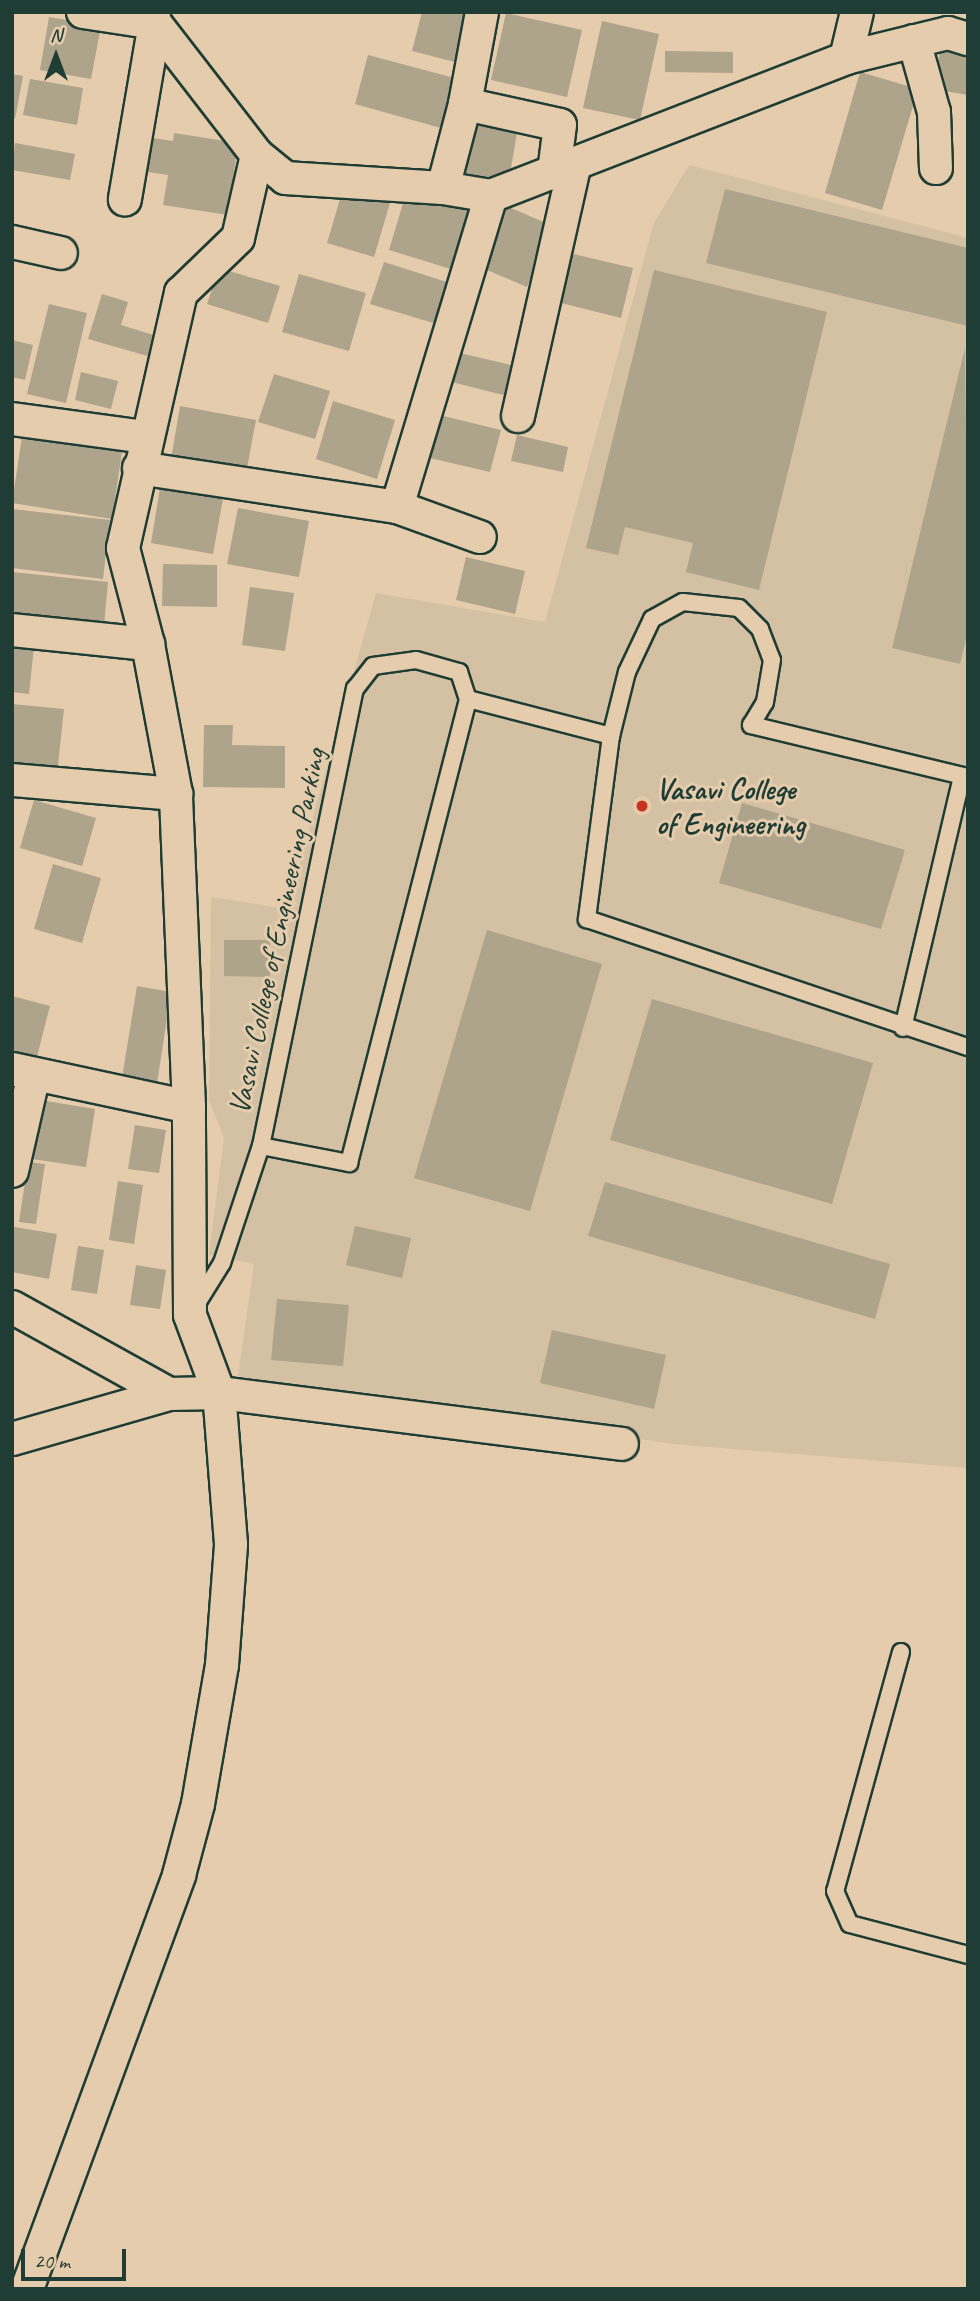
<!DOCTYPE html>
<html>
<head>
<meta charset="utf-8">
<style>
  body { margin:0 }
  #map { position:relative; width:980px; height:2301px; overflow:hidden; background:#e5ccad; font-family:Caveat,sans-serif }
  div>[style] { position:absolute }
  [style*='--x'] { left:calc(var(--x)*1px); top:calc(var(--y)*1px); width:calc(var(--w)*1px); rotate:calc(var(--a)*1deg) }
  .built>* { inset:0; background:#d4c0a3 }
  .building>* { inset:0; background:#aea38b }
  .roads { filter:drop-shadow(2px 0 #1f3d34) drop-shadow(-2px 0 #1f3d34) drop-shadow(0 2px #1f3d34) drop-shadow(0 -2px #1f3d34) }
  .lane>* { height:16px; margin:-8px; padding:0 8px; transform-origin:8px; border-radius:8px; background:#e5ccad }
  .street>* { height:32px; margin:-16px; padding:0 16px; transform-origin:16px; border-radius:16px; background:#e5ccad }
  .dots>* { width:19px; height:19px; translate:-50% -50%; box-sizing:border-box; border:4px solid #e5ccad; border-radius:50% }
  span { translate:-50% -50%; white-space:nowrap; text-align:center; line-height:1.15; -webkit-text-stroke:6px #e5ccad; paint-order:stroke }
  .poi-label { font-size:30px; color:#1f3d34; font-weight:700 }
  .left { translate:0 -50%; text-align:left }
  .street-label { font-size:30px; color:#1f3d34 }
  .frame { position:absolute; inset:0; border:14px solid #1f3d34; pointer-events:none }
  .north { position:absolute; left:21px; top:21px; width:70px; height:70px; -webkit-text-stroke:5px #e5ccad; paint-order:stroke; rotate:0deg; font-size:19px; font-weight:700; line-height:28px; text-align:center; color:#1f3d34 }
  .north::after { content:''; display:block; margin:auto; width:24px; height:32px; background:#1f3d34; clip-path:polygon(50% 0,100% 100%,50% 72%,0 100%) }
  .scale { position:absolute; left:21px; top:2249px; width:105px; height:32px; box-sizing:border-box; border:4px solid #1f3d34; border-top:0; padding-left:9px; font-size:21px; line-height:24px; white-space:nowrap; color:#1f3d34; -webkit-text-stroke:5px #e5ccad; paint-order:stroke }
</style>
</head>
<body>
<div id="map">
  <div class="built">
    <div style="clip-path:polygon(689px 165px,968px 238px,968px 1468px,673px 1444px,238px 1376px,254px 1264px,209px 1255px,224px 1138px,209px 1100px,211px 897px,287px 909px,376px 593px,545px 622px,654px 223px)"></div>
  </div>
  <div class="building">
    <div style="clip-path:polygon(422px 12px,469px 13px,455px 62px,412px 51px)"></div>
    <div style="clip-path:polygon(506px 13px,582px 30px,567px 97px,491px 80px)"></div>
    <div style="clip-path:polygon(49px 17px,101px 26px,91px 79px,40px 70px)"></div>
    <div style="clip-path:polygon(602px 21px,659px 34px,640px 120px,583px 108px)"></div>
    <div style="clip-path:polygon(942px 41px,968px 46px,968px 95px,933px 89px)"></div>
    <div style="clip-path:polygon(665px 51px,733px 52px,733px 73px,665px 72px)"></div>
    <div style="clip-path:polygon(368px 55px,462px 80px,448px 130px,355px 104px)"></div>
    <div style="clip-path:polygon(860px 72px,918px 89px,882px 210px,825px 193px)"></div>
    <div style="clip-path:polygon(12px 74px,23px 76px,15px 119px,12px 119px)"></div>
    <div style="clip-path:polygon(30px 79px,83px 88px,77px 125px,23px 115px)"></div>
    <div style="clip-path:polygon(472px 120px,518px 127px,509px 180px,464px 173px)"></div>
    <div style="clip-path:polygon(174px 133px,238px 143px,228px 215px,163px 205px,168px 175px,134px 170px,139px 136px,173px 141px)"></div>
    <div style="clip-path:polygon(15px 143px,75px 154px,70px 180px,12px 170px)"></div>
    <div style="clip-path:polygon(343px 189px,390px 203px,374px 257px,327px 243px)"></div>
    <div style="clip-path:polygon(725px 189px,968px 248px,968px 326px,706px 263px)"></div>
    <div style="clip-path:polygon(407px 190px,473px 210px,454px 270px,389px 250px)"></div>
    <div style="clip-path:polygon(506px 206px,553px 226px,527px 287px,480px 267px)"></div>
    <div style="clip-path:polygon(569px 253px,633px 268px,621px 318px,557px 302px)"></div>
    <div style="clip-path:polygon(384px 262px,453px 284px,440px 325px,370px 304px)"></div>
    <div style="clip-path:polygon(219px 268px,280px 286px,268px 323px,207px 304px)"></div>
    <div style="clip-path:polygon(654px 270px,827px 312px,759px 590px,686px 572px,693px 543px,625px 527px,618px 555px,586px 548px)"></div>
    <div style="clip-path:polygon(299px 274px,366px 293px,349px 351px,282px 332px)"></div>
    <div style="clip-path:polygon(102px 294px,128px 302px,121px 325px,157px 336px,151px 357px,88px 339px)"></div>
    <div style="clip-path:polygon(49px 304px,87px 313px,66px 403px,27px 394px)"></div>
    <div style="clip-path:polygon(12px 340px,33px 345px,25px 380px,12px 377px)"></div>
    <div style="clip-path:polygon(965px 348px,968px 631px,960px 664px,892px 648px)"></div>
    <div style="clip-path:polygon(447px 350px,515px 366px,507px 396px,440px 379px)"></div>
    <div style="clip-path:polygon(81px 372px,118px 381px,111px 409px,75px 400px)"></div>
    <div style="clip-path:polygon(274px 374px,330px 391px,315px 439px,258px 422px)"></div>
    <div style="clip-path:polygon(333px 401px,395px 420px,377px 479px,316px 459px)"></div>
    <div style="clip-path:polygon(180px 406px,256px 420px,245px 479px,170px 466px)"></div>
    <div style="clip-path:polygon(427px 412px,501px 430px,490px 472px,417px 455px)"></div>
    <div style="clip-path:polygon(23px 430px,123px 445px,112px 519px,12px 503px)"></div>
    <div style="clip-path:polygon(517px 435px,568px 447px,563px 472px,511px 461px)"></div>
    <div style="clip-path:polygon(161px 482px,224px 493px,213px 554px,151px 543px)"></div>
    <div style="clip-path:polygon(238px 508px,309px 521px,299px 577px,227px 564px)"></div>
    <div style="clip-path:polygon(12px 509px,110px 520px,103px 579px,12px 568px)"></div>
    <div style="clip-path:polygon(466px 557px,525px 571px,515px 614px,456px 600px)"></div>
    <div style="clip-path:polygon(163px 564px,217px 565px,217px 607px,162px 606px)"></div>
    <div style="clip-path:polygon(12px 572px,108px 582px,103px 636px,12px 627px)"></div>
    <div style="clip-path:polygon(250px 587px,294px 593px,285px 651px,242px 645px)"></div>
    <div style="clip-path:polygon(12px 635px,35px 637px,29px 694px,12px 692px)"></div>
    <div style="clip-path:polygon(12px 704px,64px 709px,57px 774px,12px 769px)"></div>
    <div style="clip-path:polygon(204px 725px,233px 725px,232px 745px,285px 746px,285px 788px,203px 787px)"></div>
    <div style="clip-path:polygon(34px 800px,96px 818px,82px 866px,20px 848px)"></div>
    <div style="clip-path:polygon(742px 803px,905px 850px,881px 929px,719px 883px)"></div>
    <div style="clip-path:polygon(53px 864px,101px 878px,82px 943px,34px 929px)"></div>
    <div style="clip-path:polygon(487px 930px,602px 964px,530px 1211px,414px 1178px)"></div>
    <div style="clip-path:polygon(224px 940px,270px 940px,270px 977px,224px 976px)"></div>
    <div style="clip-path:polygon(137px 986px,171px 992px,156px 1090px,121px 1084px)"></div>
    <div style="clip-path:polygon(12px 996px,50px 1006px,34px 1068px,12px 1062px)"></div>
    <div style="clip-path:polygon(652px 999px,873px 1063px,832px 1204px,610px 1140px)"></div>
    <div style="clip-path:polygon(40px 1100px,95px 1109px,86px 1167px,32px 1159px)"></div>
    <div style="clip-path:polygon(135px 1125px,166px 1130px,159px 1173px,128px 1169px)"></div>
    <div style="clip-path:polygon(28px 1162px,45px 1164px,36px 1224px,19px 1222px)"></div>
    <div style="clip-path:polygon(118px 1181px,143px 1185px,134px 1244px,109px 1240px)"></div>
    <div style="clip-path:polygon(605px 1182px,890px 1264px,875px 1319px,588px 1236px)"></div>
    <div style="clip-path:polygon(355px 1226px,411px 1238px,402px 1278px,346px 1265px)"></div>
    <div style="clip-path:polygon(14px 1227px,57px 1234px,49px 1279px,12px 1272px)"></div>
    <div style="clip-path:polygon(78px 1246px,104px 1250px,97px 1294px,71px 1290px)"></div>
    <div style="clip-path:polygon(136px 1265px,166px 1270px,160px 1309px,130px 1305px)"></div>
    <div style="clip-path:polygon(277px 1299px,349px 1305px,343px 1366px,271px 1360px)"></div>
    <div style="clip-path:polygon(552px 1330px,666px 1355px,654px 1409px,540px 1383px)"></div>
  </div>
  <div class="roads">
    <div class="lane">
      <div style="--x:468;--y:699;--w:148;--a:14.5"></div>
      <div style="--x:611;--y:736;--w:66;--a:-76"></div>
      <div style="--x:627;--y:672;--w:59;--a:-64.7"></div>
      <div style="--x:652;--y:619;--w:35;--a:-29"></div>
      <div style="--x:683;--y:602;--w:56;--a:6.1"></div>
      <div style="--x:739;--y:608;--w:30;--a:45"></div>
      <div style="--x:760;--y:629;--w:33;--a:69"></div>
      <div style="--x:772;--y:660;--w:43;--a:99.5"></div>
      <div style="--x:765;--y:702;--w:27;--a:121"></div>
      <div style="--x:751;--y:725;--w:223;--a:13.5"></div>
      <div style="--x:611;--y:736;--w:185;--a:97.5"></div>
      <div style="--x:587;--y:919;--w:402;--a:18.6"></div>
      <div style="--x:903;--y:1028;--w:259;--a:-76.8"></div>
      <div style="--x:261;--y:1146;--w:90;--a:10.9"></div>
      <div style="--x:349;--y:1163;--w:479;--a:-75.6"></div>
      <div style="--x:194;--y:1308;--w:53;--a:-58.1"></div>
      <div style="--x:222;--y:1263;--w:123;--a:-71.6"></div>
      <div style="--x:261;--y:1146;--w:467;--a:-78.4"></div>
      <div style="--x:355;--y:689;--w:29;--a:-52"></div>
      <div style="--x:373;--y:666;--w:43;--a:-7.9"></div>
      <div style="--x:416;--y:660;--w:45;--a:15.6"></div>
      <div style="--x:459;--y:672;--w:28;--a:72"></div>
      <div style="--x:901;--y:1652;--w:248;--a:105.4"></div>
      <div style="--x:835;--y:1891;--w:36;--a:66"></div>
      <div style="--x:850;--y:1924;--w:122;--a:14.7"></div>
    </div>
    <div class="street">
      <div style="--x:83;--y:12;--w:73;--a:8.7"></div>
      <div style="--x:155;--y:23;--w:179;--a:99.7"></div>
      <div style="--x:153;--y:12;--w:11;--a:80"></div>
      <div style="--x:155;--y:23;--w:167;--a:52.3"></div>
      <div style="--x:257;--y:155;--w:36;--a:39"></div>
      <div style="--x:285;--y:178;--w:158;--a:3.6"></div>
      <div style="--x:443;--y:188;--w:49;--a:9.5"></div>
      <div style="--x:491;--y:196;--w:381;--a:-21.2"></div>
      <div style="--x:846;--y:58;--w:105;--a:-13.8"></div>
      <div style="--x:948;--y:33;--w:21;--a:17"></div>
      <div style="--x:482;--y:12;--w:94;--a:100.5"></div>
      <div style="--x:465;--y:104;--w:97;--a:12.5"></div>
      <div style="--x:560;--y:125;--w:47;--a:97.3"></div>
      <div style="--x:914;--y:41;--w:74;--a:74.3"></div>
      <div style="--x:934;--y:112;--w:56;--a:88"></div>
      <div style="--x:846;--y:58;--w:47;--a:-76.6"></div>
      <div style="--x:443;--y:188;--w:87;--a:-75.3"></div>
      <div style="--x:12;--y:242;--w:50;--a:12.7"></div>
      <div style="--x:518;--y:416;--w:258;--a:-77.3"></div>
      <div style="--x:12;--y:419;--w:135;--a:7.7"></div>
      <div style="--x:139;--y:468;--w:261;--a:8.6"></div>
      <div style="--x:397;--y:507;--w:325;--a:-73.2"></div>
      <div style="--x:397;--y:507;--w:88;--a:19.9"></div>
      <div style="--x:12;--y:630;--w:137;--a:5.9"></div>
      <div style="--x:12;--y:780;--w:165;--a:4.9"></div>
      <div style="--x:12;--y:1069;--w:181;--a:12.1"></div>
      <div style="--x:12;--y:1171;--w:99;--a:-77.2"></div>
      <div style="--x:12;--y:1307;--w:179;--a:29"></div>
      <div style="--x:12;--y:1439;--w:163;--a:-16"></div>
      <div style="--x:169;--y:1394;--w:50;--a:-1.1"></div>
      <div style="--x:219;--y:1393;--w:406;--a:7.2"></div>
      <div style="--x:27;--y:2289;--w:441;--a:-69.8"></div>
      <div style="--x:179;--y:1875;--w:73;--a:-75"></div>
      <div style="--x:198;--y:1804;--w:141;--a:-80.2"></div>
      <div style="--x:222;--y:1665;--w:121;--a:-85.7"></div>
      <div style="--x:231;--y:1544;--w:151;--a:-94.5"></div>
      <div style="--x:219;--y:1393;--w:83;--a:-110.4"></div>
      <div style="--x:190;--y:1315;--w:208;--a:-90.3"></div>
      <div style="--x:189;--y:1107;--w:313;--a:-92.4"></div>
      <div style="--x:176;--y:794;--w:153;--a:-100.6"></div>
      <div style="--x:148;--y:644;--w:99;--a:-104.6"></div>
      <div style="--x:123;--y:548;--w:262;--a:-77.2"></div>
      <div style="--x:181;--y:293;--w:79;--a:-44"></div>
      <div style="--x:238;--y:238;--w:85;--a:-77.1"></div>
    </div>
  </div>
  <div class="dots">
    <div style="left:642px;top:806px;background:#c8321e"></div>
  </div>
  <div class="poi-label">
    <span class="left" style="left:656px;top:806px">Vasavi College<br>of Engineering</span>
  </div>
  <div class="street-label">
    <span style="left:277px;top:931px;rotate:-78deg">Vasavi College of Engineering Parking</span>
  </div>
  <div class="frame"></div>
  <div class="north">N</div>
  <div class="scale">20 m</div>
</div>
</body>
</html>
